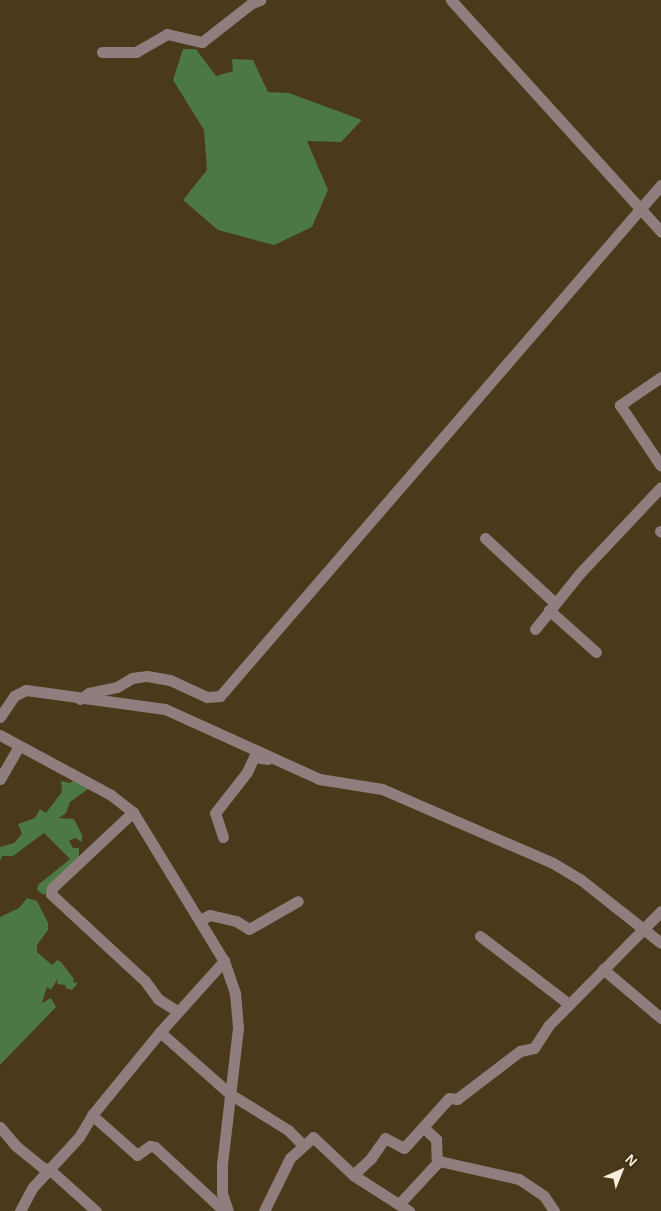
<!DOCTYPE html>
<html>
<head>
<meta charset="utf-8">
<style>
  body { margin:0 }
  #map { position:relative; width:661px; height:1211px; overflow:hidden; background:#4a391b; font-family:Helvetica,sans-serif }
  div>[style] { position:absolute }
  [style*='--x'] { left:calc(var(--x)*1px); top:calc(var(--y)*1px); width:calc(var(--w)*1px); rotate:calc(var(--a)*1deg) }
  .forest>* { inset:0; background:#4c7844 }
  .minor>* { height:11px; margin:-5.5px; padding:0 5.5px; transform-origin:5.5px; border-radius:5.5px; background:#907d7d }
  span { translate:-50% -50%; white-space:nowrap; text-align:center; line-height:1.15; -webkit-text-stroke:5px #3f2f11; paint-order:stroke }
  .north { position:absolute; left:596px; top:1146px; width:50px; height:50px; -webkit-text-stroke:4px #3f2f11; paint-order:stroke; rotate:44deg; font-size:14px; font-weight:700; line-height:20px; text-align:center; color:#f7eddb }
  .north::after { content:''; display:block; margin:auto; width:18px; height:22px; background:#f7eddb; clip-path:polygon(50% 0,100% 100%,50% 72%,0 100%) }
</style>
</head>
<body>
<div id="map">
  <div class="forest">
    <div style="clip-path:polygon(183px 49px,196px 49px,216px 76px,233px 71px,232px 59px,253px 60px,268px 92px,289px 93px,362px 120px,341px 142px,307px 141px,328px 190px,312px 227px,274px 245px,218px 230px,183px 200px,207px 170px,204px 130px,173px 80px)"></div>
    <div style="clip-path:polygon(76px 779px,92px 786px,70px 802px,66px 813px,59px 818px,74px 819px,82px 835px,82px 842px,75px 838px,69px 841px,73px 848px,79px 848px,79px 857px,44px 895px,37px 890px,38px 885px,70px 859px,44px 833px,13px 856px,2px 856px,0 861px,0 847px,14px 843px,22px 834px,18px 824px,35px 818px,40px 809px,46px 813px,62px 792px,61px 781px,70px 783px)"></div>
    <div style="clip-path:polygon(27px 898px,37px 901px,48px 923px,48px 930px,37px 945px,37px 952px,52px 965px,57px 960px,61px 962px,74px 979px,73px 982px,78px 983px,72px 990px,66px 988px,65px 985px,57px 984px,58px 978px,51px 990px,47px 987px,42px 1003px,51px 998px,56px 1007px,0 1065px,0 917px,19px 908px)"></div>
  </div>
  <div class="minor">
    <div style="--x:451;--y:0;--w:313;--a:47.8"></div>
    <div style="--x:102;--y:52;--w:34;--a:0"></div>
    <div style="--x:136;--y:52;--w:36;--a:-30"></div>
    <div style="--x:167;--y:34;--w:36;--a:13"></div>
    <div style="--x:202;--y:42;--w:63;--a:-38"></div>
    <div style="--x:252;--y:3;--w:9;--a:-21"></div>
    <div style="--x:661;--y:377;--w:50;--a:145.7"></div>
    <div style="--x:620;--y:405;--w:73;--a:56.1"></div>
    <div style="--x:660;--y:531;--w:1;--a:45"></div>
    <div style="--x:485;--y:538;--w:96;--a:42.9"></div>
    <div style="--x:549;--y:610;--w:63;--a:41.8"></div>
    <div style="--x:535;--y:629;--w:72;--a:-51.2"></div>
    <div style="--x:580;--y:573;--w:118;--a:-46.7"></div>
    <div style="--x:80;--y:699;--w:11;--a:-34"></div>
    <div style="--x:89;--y:693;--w:29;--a:-12"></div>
    <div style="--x:117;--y:687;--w:17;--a:-31"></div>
    <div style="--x:132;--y:678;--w:15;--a:-8"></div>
    <div style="--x:147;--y:676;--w:23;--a:10"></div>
    <div style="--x:170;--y:680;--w:41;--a:24.7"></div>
    <div style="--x:207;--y:697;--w:13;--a:-4"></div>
    <div style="--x:220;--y:696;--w:675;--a:-49.21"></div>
    <div style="--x:0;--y:717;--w:25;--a:-56"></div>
    <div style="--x:14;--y:696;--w:13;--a:-27"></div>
    <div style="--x:26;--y:690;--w:140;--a:7.8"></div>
    <div style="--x:165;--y:709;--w:169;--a:24.4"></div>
    <div style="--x:319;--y:779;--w:64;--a:9"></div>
    <div style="--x:382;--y:789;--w:186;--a:23.4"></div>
    <div style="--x:553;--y:863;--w:31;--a:31"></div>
    <div style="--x:580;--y:879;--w:103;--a:38.3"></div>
    <div style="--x:0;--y:735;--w:126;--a:28.4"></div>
    <div style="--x:111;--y:795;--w:28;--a:38"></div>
    <div style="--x:133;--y:812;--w:175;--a:58.6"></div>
    <div style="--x:224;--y:961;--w:34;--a:71"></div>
    <div style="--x:235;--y:993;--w:35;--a:85"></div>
    <div style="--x:238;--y:1028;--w:138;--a:96.7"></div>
    <div style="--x:222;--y:1165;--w:28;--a:90"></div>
    <div style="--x:222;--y:1193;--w:19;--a:72"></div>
    <div style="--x:0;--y:779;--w:38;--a:-60"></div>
    <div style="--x:133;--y:812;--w:111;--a:136.8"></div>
    <div style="--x:52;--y:888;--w:6;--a:99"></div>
    <div style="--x:51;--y:894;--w:128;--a:42.8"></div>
    <div style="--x:145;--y:981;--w:22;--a:54"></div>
    <div style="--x:158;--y:999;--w:22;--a:32"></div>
    <div style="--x:223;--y:837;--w:25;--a:-108"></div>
    <div style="--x:215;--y:813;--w:52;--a:-52"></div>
    <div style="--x:247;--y:772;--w:17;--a:-65"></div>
    <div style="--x:254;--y:757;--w:14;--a:8"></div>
    <div style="--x:200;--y:920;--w:11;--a:-27"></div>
    <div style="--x:210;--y:915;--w:27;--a:13"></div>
    <div style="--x:236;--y:921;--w:15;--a:32"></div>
    <div style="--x:249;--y:929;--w:56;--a:-29.7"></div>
    <div style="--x:480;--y:936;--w:112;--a:37.4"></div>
    <div style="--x:603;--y:969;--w:76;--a:40.2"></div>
    <div style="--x:160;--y:1032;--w:94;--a:41.5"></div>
    <div style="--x:230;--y:1094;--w:68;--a:31.8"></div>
    <div style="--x:288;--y:1130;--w:20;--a:45"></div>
    <div style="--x:92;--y:1115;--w:60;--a:41.6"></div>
    <div style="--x:137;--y:1155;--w:16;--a:-35"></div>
    <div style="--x:150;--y:1146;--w:5;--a:11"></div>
    <div style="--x:155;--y:1147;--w:94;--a:42.8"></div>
    <div style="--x:0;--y:1127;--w:25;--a:50"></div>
    <div style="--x:16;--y:1146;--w:35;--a:39"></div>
    <div style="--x:43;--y:1168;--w:6;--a:9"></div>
    <div style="--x:49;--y:1169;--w:63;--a:41.8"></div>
    <div style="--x:423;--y:1127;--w:18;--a:43"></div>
    <div style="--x:436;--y:1139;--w:24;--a:88"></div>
    <div style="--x:353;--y:1175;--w:67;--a:32.7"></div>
    <div style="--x:399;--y:1204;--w:59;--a:-47.1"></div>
    <div style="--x:439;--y:1161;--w:82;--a:12.7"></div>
    <div style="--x:519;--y:1179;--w:30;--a:34"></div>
    <div style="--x:544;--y:1196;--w:18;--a:56"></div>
    <div style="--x:20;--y:1211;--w:27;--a:-62"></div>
    <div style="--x:33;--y:1187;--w:68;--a:-47.4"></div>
    <div style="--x:79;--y:1137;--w:26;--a:-59"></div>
    <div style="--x:92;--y:1115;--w:107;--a:-50.7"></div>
    <div style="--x:160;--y:1032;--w:96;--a:-48"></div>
    <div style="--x:264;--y:1211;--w:59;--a:-63.9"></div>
    <div style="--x:290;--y:1158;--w:31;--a:-42"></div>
    <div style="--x:313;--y:1137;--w:55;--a:43.5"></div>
    <div style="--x:353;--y:1175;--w:25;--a:-43"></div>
    <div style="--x:371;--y:1158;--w:24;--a:-55"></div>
    <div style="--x:385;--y:1138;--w:21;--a:28"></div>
    <div style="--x:404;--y:1148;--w:67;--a:-48"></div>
    <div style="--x:449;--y:1098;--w:8;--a:7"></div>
    <div style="--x:457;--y:1099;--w:79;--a:-37.3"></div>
    <div style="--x:520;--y:1051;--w:14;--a:-12"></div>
    <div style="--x:534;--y:1048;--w:27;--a:-57"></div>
    <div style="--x:549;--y:1025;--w:160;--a:-45.5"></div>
  </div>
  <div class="north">N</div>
</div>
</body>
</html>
